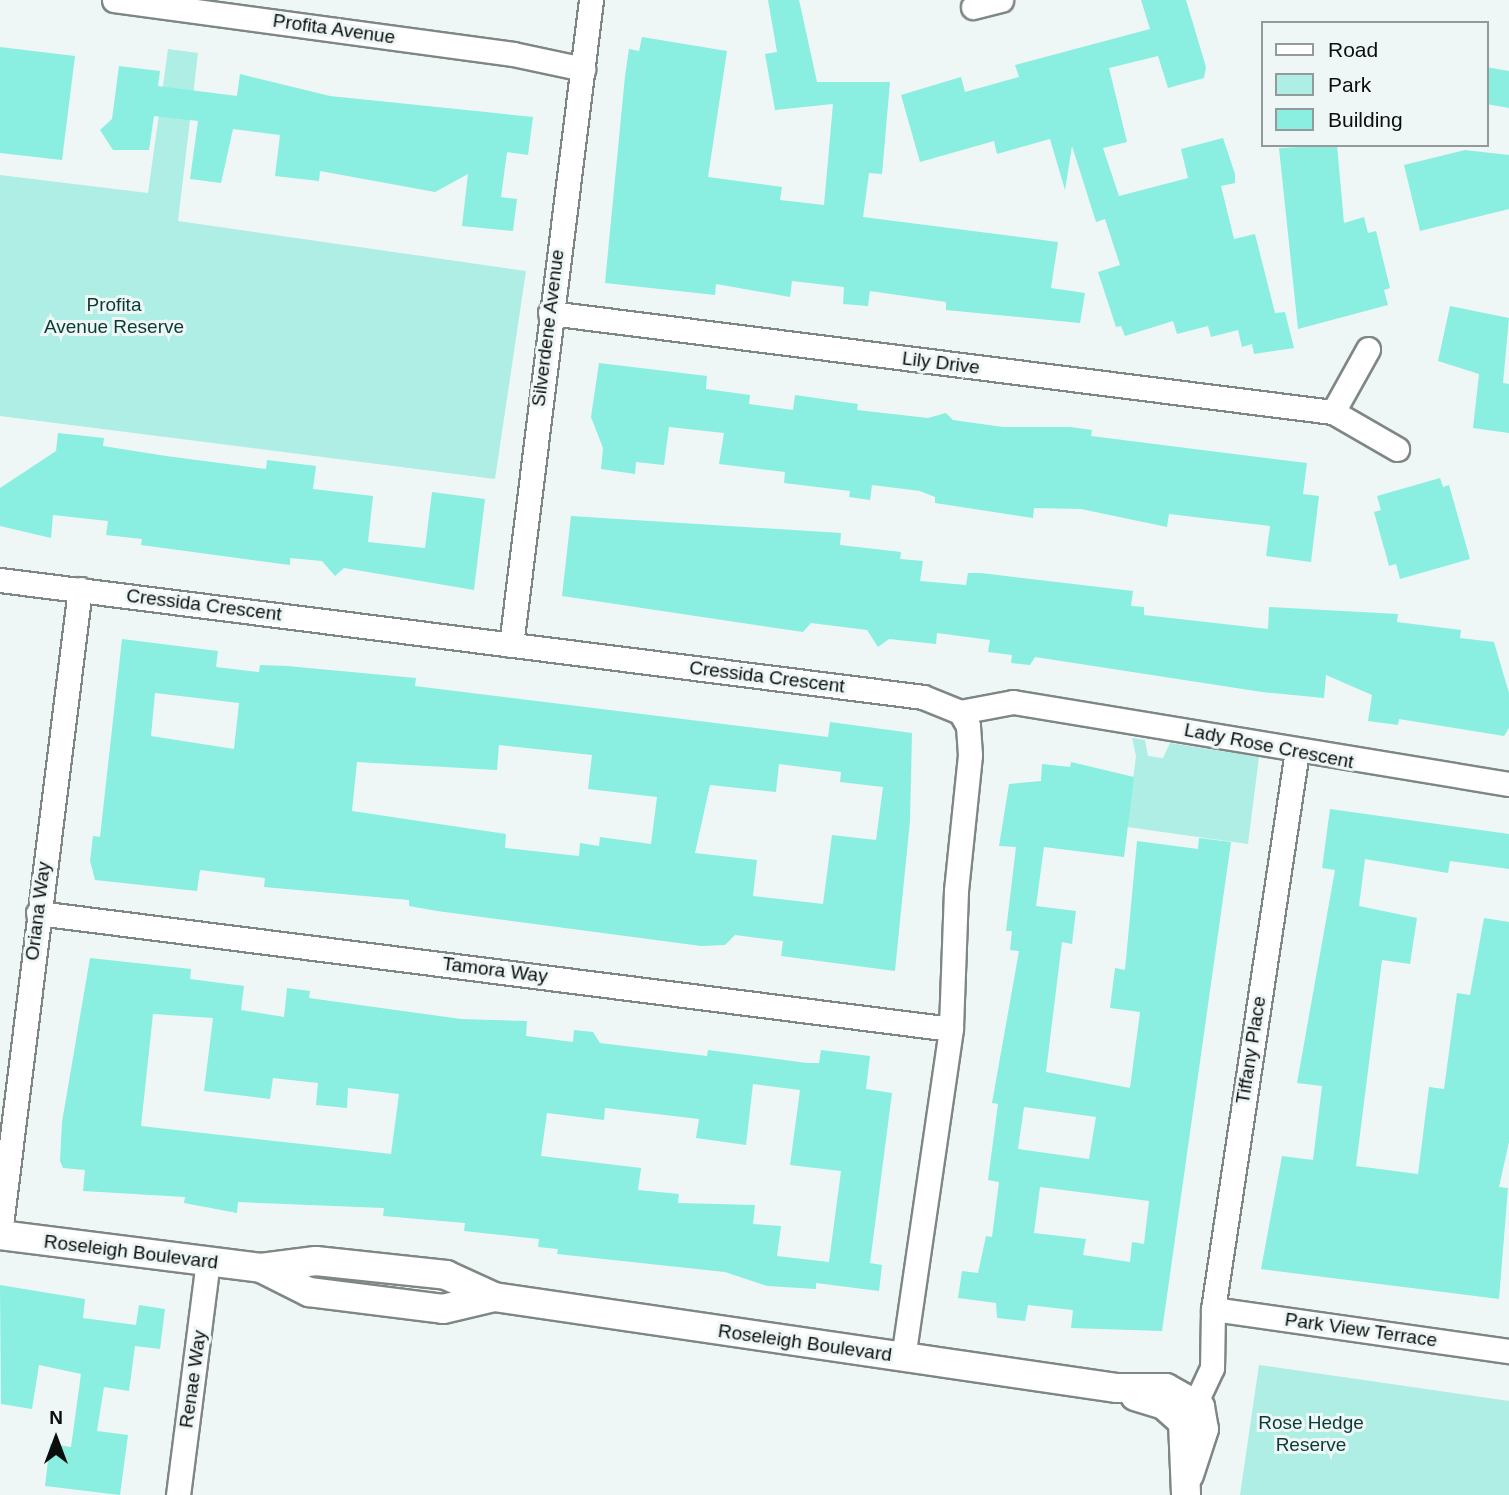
<!DOCTYPE html>
<html>
<head>
<meta charset="utf-8">
<style>
  body { margin:0 }
  #map { position:relative; width:1509px; height:1495px; overflow:hidden; background:#eef7f6; font-family:Arial,sans-serif }
  div>[style] { position:absolute }
  [style*='--x'] { left:calc(var(--x)*1px); top:calc(var(--y)*1px); width:calc(var(--w)*1px); rotate:calc(var(--a)*1deg) }
  .green>* { inset:0; background:#aeeee4 }
  .building>* { inset:0; background:#8aeee0 }
  .roads { filter:drop-shadow(2px 0 #7f8786) drop-shadow(-2px 0 #7f8786) drop-shadow(0 2px #7f8786) drop-shadow(0 -2px #7f8786) }
  .minor>* { height:23px; margin:-11.5px; padding:0 11.5px; transform-origin:11.5px; border-radius:11.5px; background:#fff }
  .tertiary>* { height:28px; margin:-14px; padding:0 14px; transform-origin:14px; border-radius:14px; background:#fff }
  span { translate:-50% -50%; white-space:nowrap; text-align:center; line-height:1.15; -webkit-text-stroke:6px #eef7f6; paint-order:stroke }
  .street-label { font-size:19px; color:#0b0e0d }
  .park-label { font-size:19px; color:#093a35 }
  .legend { position:absolute; left:1261px; top:21px; width:228px; height:126px; box-sizing:border-box; background:#eef7f6; border:2px solid #939a99; margin:0; padding:9px 12px; list-style:none; font-size:21px; color:#0b0e0d }
  .legend li { display:flex; align-items:center; gap:14px; height:35px }
  .legend b { width:35px; border:2px solid #939a99 }
  .north { position:absolute; left:21px; top:1404px; width:70px; height:70px; -webkit-text-stroke:5px #eef7f6; paint-order:stroke; rotate:0deg; font-size:19px; font-weight:700; line-height:28px; text-align:center; color:#0b0e0d }
  .north::after { content:''; display:block; margin:auto; width:24px; height:32px; background:#0b0e0d; clip-path:polygon(50% 0,100% 100%,50% 72%,0 100%) }
</style>
</head>
<body>
<div id="map">
  <div class="green">
    <div style="clip-path:polygon(168px 49px,198px 53px,178px 221px,526px 271px,495px 479px,0 416px,0 175px,148px 193px)"></div>
    <div style="clip-path:polygon(1132px 738px,1145px 740px,1148px 756px,1163px 758px,1170px 743px,1259px 757px,1248px 844px,1127px 827px,1136px 756px)"></div>
    <div style="clip-path:polygon(1259px 1365px,1509px 1401px,1509px 1495px,1240px 1495px)"></div>
  </div>
  <div class="building">
    <div style="clip-path:polygon(768px 0,799px 0,817px 82px,890px 82px,882px 174px,869px 173px,863px 217px,1058px 242px,1051px 288px,1085px 293px,1080px 323px,946px 310px,946px 302px,870px 291px,868px 306px,843px 304px,844px 287px,792px 281px,790px 297px,716px 284px,715px 295px,605px 283px,625px 76px,629px 49px,639px 51px,642px 37px,727px 51px,708px 177px,782px 187px,780px 200px,824px 205px,833px 104px,775px 110px,765px 54px,777px 52px)"></div>
    <div style="clip-path:polygon(1141px 0,1186px 0,1206px 67px,1204px 78px,1168px 88px,1158px 56px,1109px 68px,1127px 142px,1103px 148px,1119px 196px,1188px 178px,1181px 149px,1223px 138px,1235px 174px,1235px 183px,1221px 186px,1234px 239px,1255px 234px,1275px 313px,1285px 312px,1294px 348px,1254px 354px,1252px 344px,1242px 347px,1238px 330px,1211px 337px,1208px 326px,1177px 334px,1173px 321px,1125px 336px,1121px 326px,1116px 327px,1098px 272px,1120px 265px,1105px 219px,1096px 222px,1072px 146px,1065px 190px,1050px 139px,997px 154px,994px 141px,920px 162px,901px 95px,961px 77px,965px 92px,1019px 77px,1015px 65px,1150px 29px)"></div>
    <div style="clip-path:polygon(0 47px,75px 56px,62px 160px,0 153px)"></div>
    <div style="clip-path:polygon(119px 66px,160px 71px,158px 86px,237px 96px,240px 74px,330px 96px,533px 117px,528px 155px,507px 152px,501px 197px,517px 199px,513px 231px,462px 226px,468px 174px,435px 192px,320px 171px,319px 181px,275px 176px,280px 135px,233px 129px,221px 183px,190px 179px,198px 121px,154px 116px,149px 150px,113px 150px,100px 130px,112px 119px)"></div>
    <div style="clip-path:polygon(1486px 67px,1509px 71px,1509px 108px,1486px 104px)"></div>
    <div style="clip-path:polygon(1337px 145px,1344px 223px,1364px 217px,1368px 233px,1376px 231px,1390px 288px,1384px 290px,1388px 305px,1298px 329px,1279px 148px)"></div>
    <div style="clip-path:polygon(1465px 150px,1509px 155px,1509px 209px,1420px 231px,1404px 165px)"></div>
    <div style="clip-path:polygon(1450px 306px,1509px 318px,1503px 383px,1509px 384px,1509px 433px,1473px 428px,1479px 374px,1438px 361px)"></div>
    <div style="clip-path:polygon(599px 363px,707px 376px,706px 389px,750px 395px,749px 404px,793px 410px,795px 395px,858px 404px,857px 410px,928px 418px,946px 413px,953px 420px,1003px 427px,1070px 427px,1092px 430px,1091px 436px,1307px 463px,1303px 494px,1319px 496px,1311px 562px,1266px 556px,1270px 526px,1169px 514px,1167px 527px,1081px 509px,1034px 508px,1033px 518px,935px 503px,935px 497px,920px 491px,872px 485px,870px 500px,849px 497px,850px 491px,784px 483px,785px 472px,719px 464px,724px 433px,669px 427px,664px 465px,636px 462px,635px 474px,601px 469px,603px 448px,591px 417px)"></div>
    <div style="clip-path:polygon(58px 433px,104px 438px,103px 446px,166px 456px,266px 469px,267px 460px,316px 466px,313px 489px,373px 496px,368px 542px,425px 548px,432px 492px,485px 499px,474px 590px,344px 568px,335px 576px,322px 561px,290px 558px,290px 565px,141px 545px,142px 539px,106px 535px,108px 521px,53px 515px,51px 538px,0 526px,0 488px,56px 451px)"></div>
    <div style="clip-path:polygon(1440px 478px,1443px 487px,1449px 485px,1470px 559px,1400px 579px,1396px 564px,1389px 566px,1374px 512px,1381px 510px,1377px 496px)"></div>
    <div style="clip-path:polygon(571px 516px,841px 533px,840px 545px,901px 552px,900px 559px,923px 561px,920px 581px,966px 585px,968px 573px,981px 573px,1133px 591px,1131px 606px,1144px 607px,1144px 615px,1268px 629px,1269px 607px,1398px 614px,1397px 622px,1461px 630px,1460px 638px,1494px 642px,1509px 693px,1509px 728px,1504px 736px,1399px 719px,1398px 725px,1368px 721px,1372px 695px,1326px 675px,1324px 698px,1262px 692px,1035px 657px,1030px 665px,1011px 663px,1012px 655px,988px 652px,990px 640px,937px 633px,936px 644px,889px 639px,878px 647px,867px 630px,811px 623px,803px 632px,562px 596px)"></div>
    <div style="clip-path:polygon(evenodd,122px 639px,218px 651px,216px 667px,259px 672px,260px 665px,287px 666px,416px 678px,415px 686px,828px 737px,830px 722px,912px 733px,910px 821px,895px 971px,781px 956px,783px 941px,735px 935px,725px 945px,701px 946px,437px 911px,409px 906px,409px 900px,264px 887px,265px 878px,200px 870px,197px 891px,95px 880px,90px 861px,93px 836px,100px 837px,122px 639px,155px 693px,239px 703px,234px 749px,151px 736px,155px 693px,122px 639px,499px 745px,592px 755px,588px 789px,657px 797px,651px 844px,600px 837px,599px 846px,580px 843px,579px 856px,505px 848px,506px 834px,352px 811px,357px 762px,497px 770px,499px 745px,122px 639px,779px 764px,841px 772px,840px 782px,883px 787px,876px 840px,832px 835px,823px 904px,753px 896px,757px 860px,695px 853px,710px 785px,776px 792px,779px 764px)"></div>
    <div style="clip-path:polygon(evenodd,1071px 762px,1134px 777px,1124px 857px,1044px 847px,1036px 906px,1076px 911px,1072px 944px,1062px 942px,1046px 1072px,1130px 1088px,1140px 1012px,1110px 1008px,1115px 968px,1125px 970px,1137px 841px,1198px 849px,1199px 838px,1231px 842px,1162px 1331px,1071px 1328px,1073px 1310px,1028px 1305px,1025px 1321px,997px 1318px,996px 1303px,958px 1298px,962px 1271px,978px 1273px,986px 1236px,992px 1237px,999px 1182px,988px 1180px,998px 1104px,992px 1103px,1019px 951px,1010px 950px,1012px 931px,1006px 931px,1016px 847px,999px 846px,1009px 784px,1041px 781px,1042px 764px,1070px 767px,1071px 762px,1024px 1107px,1096px 1117px,1089px 1159px,1018px 1149px,1024px 1107px,1071px 762px,1040px 1187px,1149px 1201px,1144px 1244px,1132px 1242px,1130px 1262px,1083px 1255px,1086px 1239px,1034px 1233px,1040px 1187px)"></div>
    <div style="clip-path:polygon(1330px 809px,1509px 834px,1509px 869px,1450px 861px,1448px 873px,1365px 859px,1359px 906px,1417px 918px,1410px 964px,1382px 960px,1356px 1166px,1418px 1174px,1429px 1087px,1444px 1089px,1457px 993px,1470px 995px,1484px 918px,1509px 922px,1509px 1142px,1499px 1187px,1508px 1188px,1499px 1299px,1261px 1269px,1282px 1156px,1313px 1160px,1322px 1086px,1297px 1083px,1335px 870px,1322px 868px)"></div>
    <div style="clip-path:polygon(evenodd,90px 958px,191px 969px,190px 979px,244px 986px,241px 1010px,284px 1017px,287px 988px,310px 991px,309px 998px,461px 1019px,527px 1021px,526px 1036px,573px 1042px,574px 1030px,593px 1032px,600px 1043px,707px 1056px,708px 1050px,807px 1063px,819px 1063px,821px 1050px,870px 1056px,866px 1089px,892px 1093px,870px 1263px,882px 1265px,879px 1291px,816px 1283px,816px 1289px,767px 1286px,725px 1272px,557px 1254px,558px 1249px,538px 1247px,539px 1239px,464px 1231px,465px 1223px,383px 1216px,384px 1208px,238px 1202px,237px 1213px,184px 1203px,185px 1197px,83px 1191px,85px 1170px,63px 1168px,60px 1161px,62px 1122px,90px 958px,153px 1014px,213px 1018px,204px 1091px,270px 1099px,273px 1078px,318px 1083px,316px 1105px,347px 1108px,348px 1088px,399px 1094px,391px 1154px,141px 1126px,153px 1014px,90px 958px,753px 1084px,800px 1090px,790px 1165px,841px 1171px,829px 1262px,777px 1256px,781px 1226px,753px 1224px,755px 1205px,678px 1203px,679px 1194px,638px 1190px,641px 1168px,541px 1156px,547px 1113px,604px 1120px,605px 1108px,699px 1119px,696px 1138px,746px 1145px,753px 1084px)"></div>
    <div style="clip-path:polygon(0 1285px,85px 1299px,83px 1318px,136px 1325px,139px 1305px,165px 1309px,160px 1349px,135px 1346px,129px 1391px,104px 1387px,97px 1431px,128px 1435px,120px 1495px,45px 1486px,50px 1444px,71px 1447px,81px 1374px,39px 1365px,32px 1409px,1px 1404px)"></div>
  </div>
  <div class="roads">
    <div class="minor">
      <div style="--x:114;--y:0;--w:403;--a:7.7"></div>
      <div style="--x:513;--y:54;--w:72;--a:12.1"></div>
      <div style="--x:973;--y:7;--w:29;--a:-14"></div>
      <div style="--x:550;--y:313;--w:789;--a:7.21"></div>
      <div style="--x:1333;--y:412;--w:74;--a:30"></div>
      <div style="--x:1333;--y:412;--w:72;--a:-60.9"></div>
      <div style="--x:0;--y:580;--w:930;--a:7.22"></div>
      <div style="--x:923;--y:697;--w:40;--a:22"></div>
      <div style="--x:960;--y:712;--w:16;--a:60"></div>
      <div style="--x:968;--y:726;--w:29;--a:86"></div>
      <div style="--x:970;--y:755;--w:137;--a:95.9"></div>
      <div style="--x:956;--y:891;--w:138;--a:92.1"></div>
      <div style="--x:951;--y:1029;--w:332;--a:98.3"></div>
      <div style="--x:511;--y:645;--w:650;--a:-82.93"></div>
      <div style="--x:960;--y:712;--w:54;--a:-10.7"></div>
      <div style="--x:1013;--y:702;--w:503;--a:9.39"></div>
      <div style="--x:38;--y:913;--w:920;--a:7.24"></div>
      <div style="--x:0;--y:1233;--w:649;--a:-82.92"></div>
      <div style="--x:1213;--y:1309;--w:299;--a:8.1"></div>
      <div style="--x:1181;--y:1411;--w:17;--a:-31"></div>
      <div style="--x:1196;--y:1402;--w:38;--a:-65"></div>
      <div style="--x:1212;--y:1368;--w:59;--a:-89"></div>
      <div style="--x:1213;--y:1309;--w:564;--a:-81.44"></div>
      <div style="--x:178;--y:1495;--w:235;--a:-82.7"></div>
    </div>
    <div class="tertiary">
      <div style="--x:0;--y:1235;--w:263;--a:7.2"></div>
      <div style="--x:261;--y:1268;--w:55;--a:-7.3"></div>
      <div style="--x:316;--y:1261;--w:131;--a:6.1"></div>
      <div style="--x:446;--y:1275;--w:53;--a:24.6"></div>
      <div style="--x:494;--y:1297;--w:630;--a:8.31"></div>
      <div style="--x:1117;--y:1388;--w:49;--a:0"></div>
      <div style="--x:1166;--y:1388;--w:39;--a:29"></div>
      <div style="--x:1200;--y:1407;--w:22;--a:80"></div>
      <div style="--x:1204;--y:1429;--w:48;--a:108.1"></div>
      <div style="--x:261;--y:1268;--w:54;--a:26.6"></div>
      <div style="--x:309;--y:1292;--w:135;--a:7.2"></div>
      <div style="--x:443;--y:1309;--w:52;--a:-13.2"></div>
      <div style="--x:1135;--y:1396;--w:30;--a:17"></div>
      <div style="--x:1164;--y:1405;--w:25;--a:42"></div>
      <div style="--x:1183;--y:1422;--w:73;--a:87.6"></div>
    </div>
  </div>
  <div class="street-label">
    <span style="left:334px;top:29px;rotate:8deg">Profita Avenue</span>
    <span style="left:548px;top:328px;rotate:-83deg">Silverdene Avenue</span>
    <span style="left:941px;top:363px;rotate:7deg">Lily Drive</span>
    <span style="left:204px;top:605px;rotate:7deg">Cressida Crescent</span>
    <span style="left:767px;top:677px;rotate:7deg">Cressida Crescent</span>
    <span style="left:1269px;top:746px;rotate:11deg">Lady Rose Crescent</span>
    <span style="left:38px;top:911px;rotate:-83deg">Oriana Way</span>
    <span style="left:495px;top:970px;rotate:7deg">Tamora Way</span>
    <span style="left:1251px;top:1050px;rotate:-81deg">Tiffany Place</span>
    <span style="left:131px;top:1252px;rotate:7deg">Roseleigh Boulevard</span>
    <span style="left:1361px;top:1330px;rotate:8deg">Park View Terrace</span>
    <span style="left:805px;top:1343px;rotate:8deg">Roseleigh Boulevard</span>
    <span style="left:193px;top:1379px;rotate:-82deg">Renae Way</span>
  </div>
  <div class="park-label">
    <span style="left:114px;top:316px">Profita<br>Avenue Reserve</span>
    <span style="left:1311px;top:1434px">Rose Hedge<br>Reserve</span>
  </div>
  <ul class="legend">
  <li><b style="height:9px;background:#fff"></b>Road</li>
  <li><b style="height:19px;background:#aeeee4"></b>Park</li>
  <li><b style="height:19px;background:#8aeee0"></b>Building</li>
  </ul>
  <div class="north">N</div>
</div>
</body>
</html>
